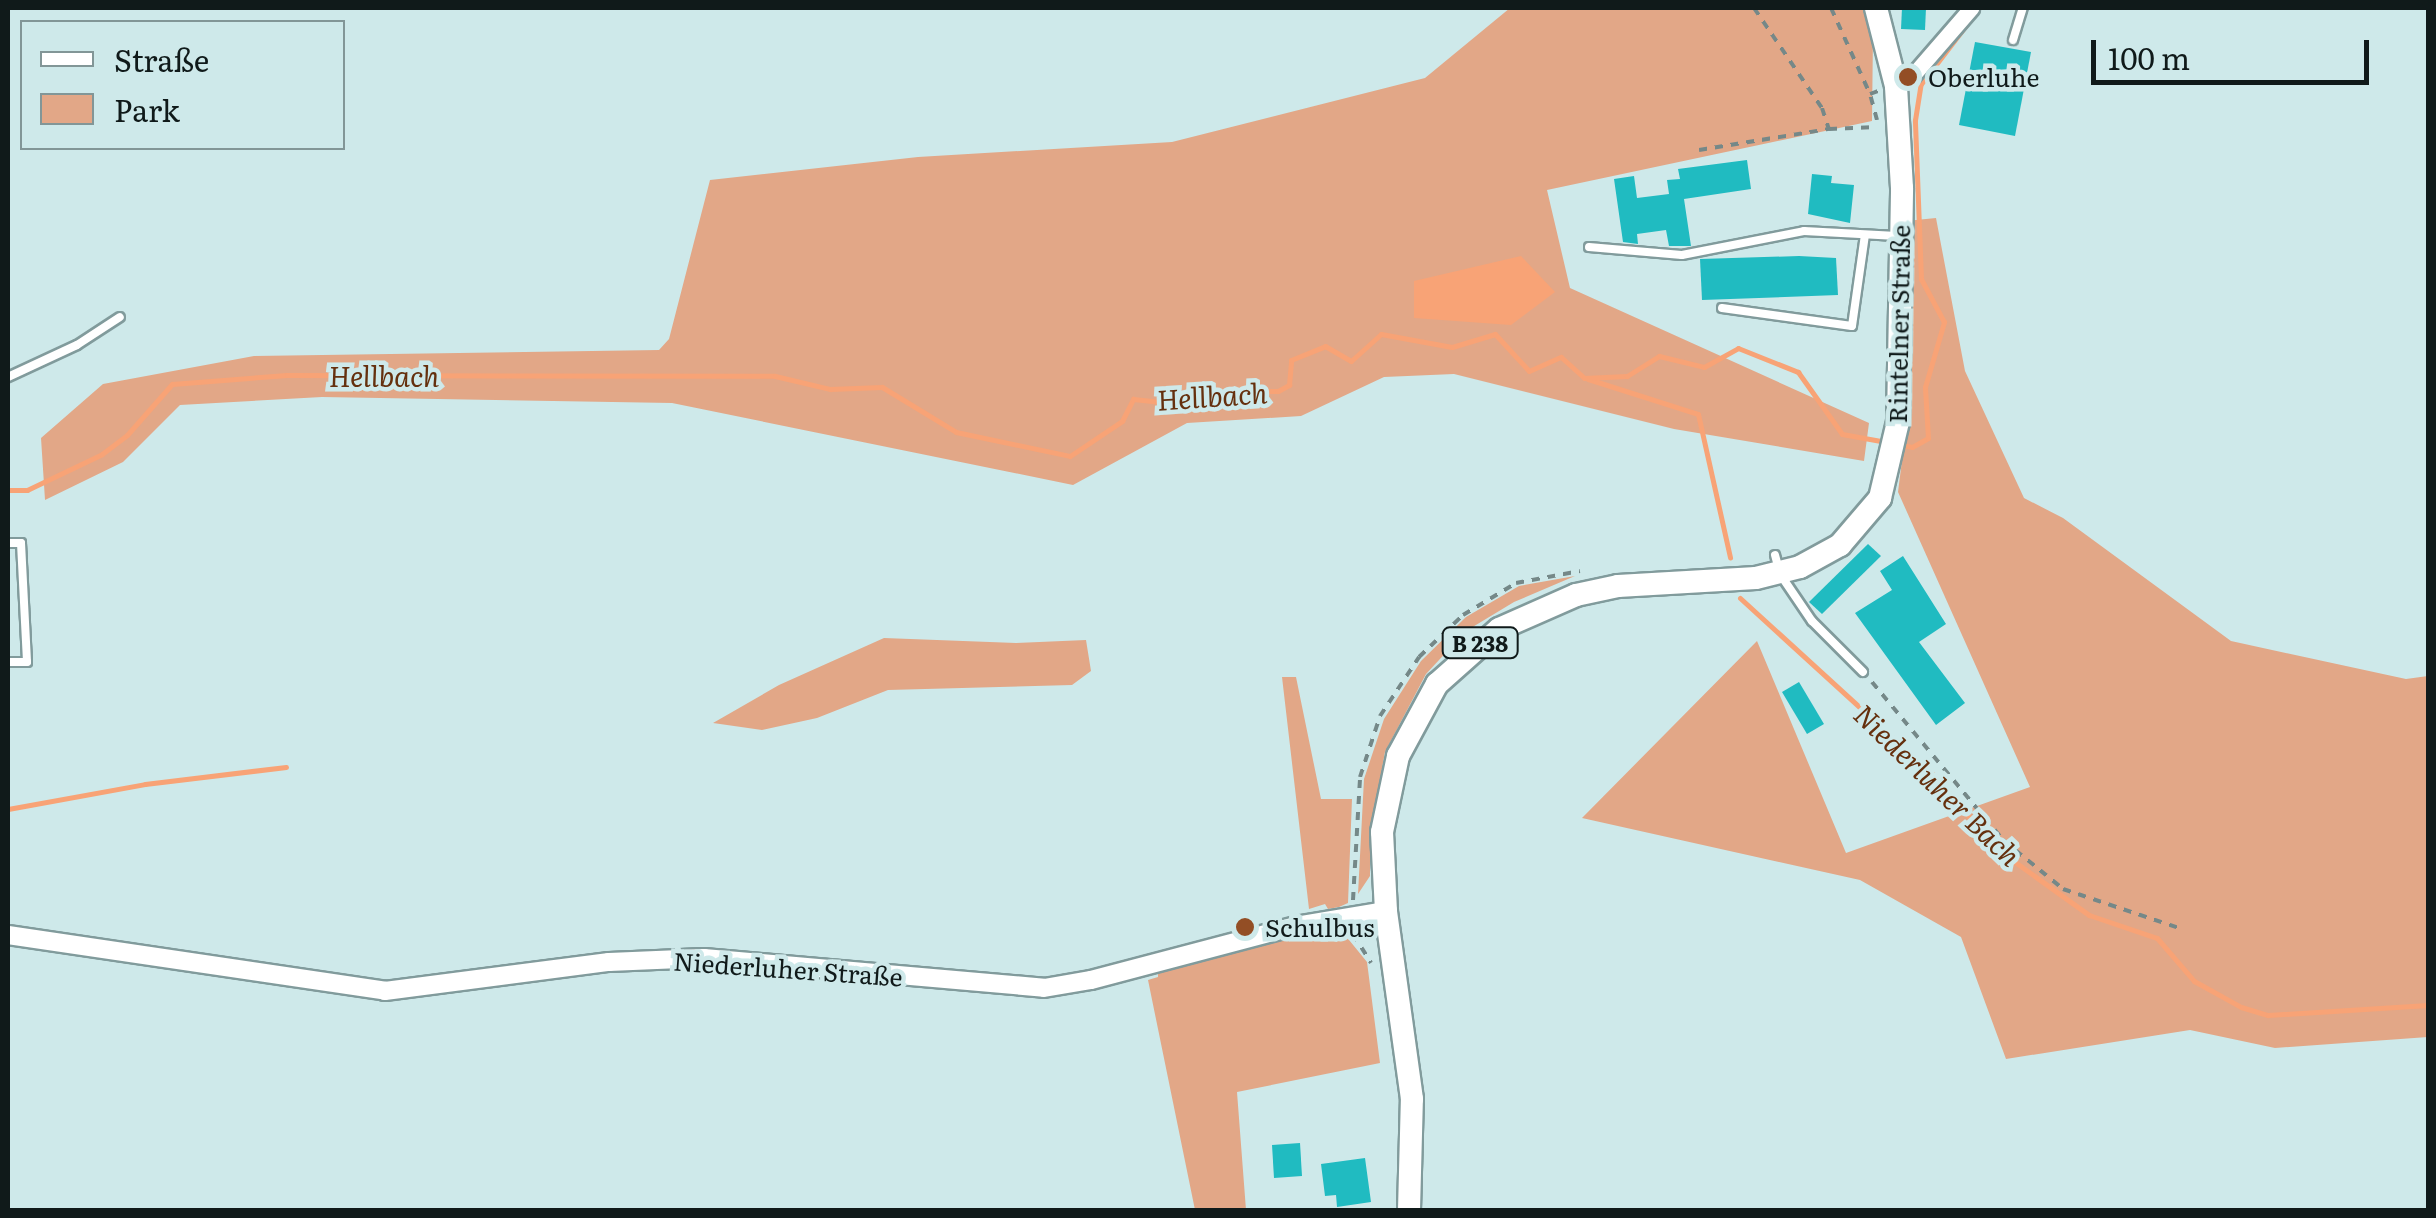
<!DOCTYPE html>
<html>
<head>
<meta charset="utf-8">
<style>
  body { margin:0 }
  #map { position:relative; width:2436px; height:1218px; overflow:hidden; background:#cee9ea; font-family:Literata,serif }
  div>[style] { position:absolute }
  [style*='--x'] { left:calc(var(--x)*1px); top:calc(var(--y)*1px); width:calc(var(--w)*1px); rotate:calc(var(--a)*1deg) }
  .green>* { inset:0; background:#e2a787 }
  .water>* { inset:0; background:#f8a376 }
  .stream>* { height:5px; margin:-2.5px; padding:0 2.5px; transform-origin:2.5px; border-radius:2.5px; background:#f8a376 }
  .building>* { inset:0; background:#20bbc1 }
  .path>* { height:4px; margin-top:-2px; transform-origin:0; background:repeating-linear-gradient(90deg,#758888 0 8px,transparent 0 16px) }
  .roads { filter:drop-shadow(2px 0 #819b9c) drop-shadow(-2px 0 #819b9c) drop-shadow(0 2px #819b9c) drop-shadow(0 -2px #819b9c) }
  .service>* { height:8px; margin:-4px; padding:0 4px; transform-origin:4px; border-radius:4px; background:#fff }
  .minor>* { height:15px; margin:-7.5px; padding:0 7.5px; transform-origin:7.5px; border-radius:7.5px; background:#fff }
  .tertiary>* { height:18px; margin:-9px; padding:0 9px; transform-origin:9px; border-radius:9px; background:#fff }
  .primary>* { height:22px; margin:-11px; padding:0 11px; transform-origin:11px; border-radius:11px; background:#fff }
  .dots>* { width:28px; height:28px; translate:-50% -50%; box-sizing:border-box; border:5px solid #cee9ea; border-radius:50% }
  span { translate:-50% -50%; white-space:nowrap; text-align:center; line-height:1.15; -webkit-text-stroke:9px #cee9ea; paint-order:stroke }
  .shield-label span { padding:2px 8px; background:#cee9ea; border:2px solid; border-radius:8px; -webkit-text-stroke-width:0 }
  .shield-label { font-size:22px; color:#101a1a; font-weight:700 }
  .poi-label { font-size:25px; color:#101a1a }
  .left { translate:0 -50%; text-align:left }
  .street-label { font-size:25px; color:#101a1a }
  .water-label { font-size:28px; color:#65300e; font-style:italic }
  .frame { position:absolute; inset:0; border:10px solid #101a1a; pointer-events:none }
  .legend { position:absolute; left:20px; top:20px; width:325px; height:130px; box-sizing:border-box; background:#cee9ea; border:2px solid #829697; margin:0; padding:12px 18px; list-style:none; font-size:30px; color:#101a1a }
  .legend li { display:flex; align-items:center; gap:20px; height:50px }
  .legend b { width:50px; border:2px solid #829697 }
  .scale { position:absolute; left:2091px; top:40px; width:278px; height:45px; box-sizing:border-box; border:5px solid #101a1a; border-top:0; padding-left:12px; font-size:30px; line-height:35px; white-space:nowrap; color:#101a1a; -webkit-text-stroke:8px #cee9ea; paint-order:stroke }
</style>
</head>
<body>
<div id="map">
  <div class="green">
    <div style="clip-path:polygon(1510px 8px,1862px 8px,1873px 34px,1872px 121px,1547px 190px,1570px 288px,1869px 423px,1864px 461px,1674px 429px,1454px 374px,1384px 377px,1301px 416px,1187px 423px,1073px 485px,672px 403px,322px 397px,180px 405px,123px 462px,45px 500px,41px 438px,103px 384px,254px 356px,659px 350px,669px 339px,710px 180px,918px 157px,1172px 142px,1425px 78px)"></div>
    <div style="clip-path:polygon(1936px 218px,1965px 371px,2024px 498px,2063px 518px,2231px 641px,2406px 679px,2428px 676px,2428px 1037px,2275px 1048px,2190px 1030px,2006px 1059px,1961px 937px,1860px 880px,1582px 818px,1757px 641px,1846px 853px,2030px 787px,1898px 492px,1910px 397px,1906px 221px)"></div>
    <div style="clip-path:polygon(1575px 576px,1514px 602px,1466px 631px,1426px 674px,1385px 752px,1370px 834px,1370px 876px,1358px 894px,1364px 779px,1384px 719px,1421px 661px,1466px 617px,1519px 586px)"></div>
    <div style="clip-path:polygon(884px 638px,1016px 643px,1086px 640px,1091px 671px,1072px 685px,888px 690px,817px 718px,762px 730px,713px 723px,779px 685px)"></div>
    <div style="clip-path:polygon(1282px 677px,1296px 677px,1321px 799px,1352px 799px,1348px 903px,1339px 907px,1328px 909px,1325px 904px,1309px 909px)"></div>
    <div style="clip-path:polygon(1345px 935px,1367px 962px,1380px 1063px,1237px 1092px,1246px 1210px,1195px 1210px,1148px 980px,1158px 977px,1158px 970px,1265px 939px)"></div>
  </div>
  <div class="water">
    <div style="clip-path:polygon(1521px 256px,1555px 292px,1511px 325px,1414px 318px,1414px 281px)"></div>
  </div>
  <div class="stream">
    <div style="--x:1588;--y:379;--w:115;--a:17.7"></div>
    <div style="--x:1698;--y:414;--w:147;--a:77.4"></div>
    <div style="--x:1902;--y:445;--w:10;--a:11"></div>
    <div style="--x:1912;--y:447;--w:18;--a:-29"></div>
    <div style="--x:1928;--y:438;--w:51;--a:-93.4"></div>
    <div style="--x:1925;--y:387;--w:68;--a:-73.7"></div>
    <div style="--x:1944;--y:322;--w:49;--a:-118.1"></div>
    <div style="--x:1921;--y:279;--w:159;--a:-92.2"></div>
    <div style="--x:1915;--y:120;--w:36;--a:-81"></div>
    <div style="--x:1921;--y:84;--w:81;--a:-52.6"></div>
    <div style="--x:8;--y:490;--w:19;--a:0"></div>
    <div style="--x:27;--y:490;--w:83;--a:-25.6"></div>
    <div style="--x:102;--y:454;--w:31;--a:-37"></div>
    <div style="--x:127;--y:435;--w:68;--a:-48.6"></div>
    <div style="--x:172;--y:384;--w:115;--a:-4.5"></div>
    <div style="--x:287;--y:375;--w:488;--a:0.1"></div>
    <div style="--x:775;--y:376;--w:57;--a:13.3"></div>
    <div style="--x:830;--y:389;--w:52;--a:-2.2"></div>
    <div style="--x:882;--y:387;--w:87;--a:31.3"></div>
    <div style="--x:956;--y:432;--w:116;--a:11.9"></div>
    <div style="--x:1070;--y:456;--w:63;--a:-33.9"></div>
    <div style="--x:1122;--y:421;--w:25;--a:-63"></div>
    <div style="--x:1133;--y:399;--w:38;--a:6"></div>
    <div style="--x:1171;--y:403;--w:33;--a:-20"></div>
    <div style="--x:1202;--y:392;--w:76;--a:-0.8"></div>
    <div style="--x:1278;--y:391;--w:13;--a:-29"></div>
    <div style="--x:1289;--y:385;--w:25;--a:-85"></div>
    <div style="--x:1291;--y:360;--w:37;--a:-22"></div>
    <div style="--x:1325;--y:346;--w:30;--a:30"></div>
    <div style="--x:1351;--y:361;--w:40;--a:-42"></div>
    <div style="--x:1381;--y:334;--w:72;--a:10.4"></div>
    <div style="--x:1452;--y:347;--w:45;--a:-16.8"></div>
    <div style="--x:1495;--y:334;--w:50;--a:47.4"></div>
    <div style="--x:1529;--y:371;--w:35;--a:-24"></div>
    <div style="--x:1561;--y:357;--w:31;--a:42"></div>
    <div style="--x:1584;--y:378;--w:43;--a:-2.7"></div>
    <div style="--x:1627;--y:376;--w:38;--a:-32"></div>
    <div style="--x:1659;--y:356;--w:46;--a:13.7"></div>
    <div style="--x:1704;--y:367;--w:39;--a:-29"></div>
    <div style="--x:1738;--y:348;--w:65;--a:21.8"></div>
    <div style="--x:1798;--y:372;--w:76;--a:54.6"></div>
    <div style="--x:1842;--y:434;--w:45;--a:10.3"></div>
    <div style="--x:1740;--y:598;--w:268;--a:42.4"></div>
    <div style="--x:1938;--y:779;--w:88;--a:50.5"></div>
    <div style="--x:1994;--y:847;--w:117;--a:35.6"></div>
    <div style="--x:2089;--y:915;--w:72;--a:18.7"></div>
    <div style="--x:2157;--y:938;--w:57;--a:49.3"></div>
    <div style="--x:2194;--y:981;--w:54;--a:29"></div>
    <div style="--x:2241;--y:1007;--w:28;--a:17"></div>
    <div style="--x:2268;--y:1015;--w:160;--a:-3.6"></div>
    <div style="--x:8;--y:809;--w:139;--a:-10.3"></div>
    <div style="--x:145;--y:784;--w:142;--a:-6.9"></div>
  </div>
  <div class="building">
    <div style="clip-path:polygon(1902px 8px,1926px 8px,1925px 30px,1901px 29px)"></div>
    <div style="clip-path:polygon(1975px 42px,2031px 52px,2015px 136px,1959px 125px)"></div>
    <div style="clip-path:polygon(1747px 160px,1751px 189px,1684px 199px,1691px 246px,1669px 246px,1666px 230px,1637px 234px,1638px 244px,1623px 242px,1614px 179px,1634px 176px,1637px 198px,1669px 194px,1667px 180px,1680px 179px,1678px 169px)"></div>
    <div style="clip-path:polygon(1812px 174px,1832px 176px,1831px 183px,1854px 185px,1850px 223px,1808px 214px)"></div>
    <div style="clip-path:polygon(1799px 256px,1836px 258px,1838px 295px,1702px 300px,1700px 259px)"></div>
    <div style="clip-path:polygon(1868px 544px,1881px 556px,1822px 614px,1809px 602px)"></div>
    <div style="clip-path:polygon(1903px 556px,1946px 624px,1919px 642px,1965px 703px,1936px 725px,1855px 613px,1892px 590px,1880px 571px)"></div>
    <div style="clip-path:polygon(1799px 682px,1824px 724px,1807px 734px,1782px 692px)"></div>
    <div style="clip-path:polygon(1300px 1143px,1302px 1176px,1274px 1178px,1272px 1145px)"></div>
    <div style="clip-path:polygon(1365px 1158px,1371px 1202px,1337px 1207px,1336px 1195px,1325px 1196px,1321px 1164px)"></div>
  </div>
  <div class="path">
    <div style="--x:1754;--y:8;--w:121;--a:55.8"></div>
    <div style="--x:1822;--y:108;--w:22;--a:72"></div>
    <div style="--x:1831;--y:8;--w:94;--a:65.6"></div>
    <div style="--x:1877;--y:120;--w:27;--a:-105"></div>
    <div style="--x:1870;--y:94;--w:9;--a:-21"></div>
    <div style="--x:1699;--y:150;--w:132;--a:-9.2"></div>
    <div style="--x:1829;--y:129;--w:48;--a:-2.4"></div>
    <div style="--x:1872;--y:682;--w:205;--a:50.3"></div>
    <div style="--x:2003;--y:840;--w:77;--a:39.2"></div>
    <div style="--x:2063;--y:889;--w:122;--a:18.6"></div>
    <div style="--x:1353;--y:900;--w:123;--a:-86.7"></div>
    <div style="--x:1360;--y:777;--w:64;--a:-71.8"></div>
    <div style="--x:1380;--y:716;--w:71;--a:-56.5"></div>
    <div style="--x:1419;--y:657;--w:61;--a:-43.7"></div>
    <div style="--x:1463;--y:615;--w:62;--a:-31.1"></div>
    <div style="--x:1516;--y:583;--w:65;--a:-10.6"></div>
    <div style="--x:1353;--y:934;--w:34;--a:58"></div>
  </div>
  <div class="roads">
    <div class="service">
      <div style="--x:2013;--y:40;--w:34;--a:-73"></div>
      <div style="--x:1589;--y:247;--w:93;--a:4.9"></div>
      <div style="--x:1682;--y:255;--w:124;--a:-11.1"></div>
      <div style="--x:1804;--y:231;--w:93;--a:3.1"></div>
      <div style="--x:1722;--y:308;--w:131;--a:7.9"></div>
      <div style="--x:1852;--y:326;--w:92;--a:-81.9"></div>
      <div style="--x:8;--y:377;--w:76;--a:-24.9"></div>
      <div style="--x:77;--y:345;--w:51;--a:-33.1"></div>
      <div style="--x:8;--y:543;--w:13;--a:0"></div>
      <div style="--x:21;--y:543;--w:119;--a:87.1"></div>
      <div style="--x:27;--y:662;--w:19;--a:180"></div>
      <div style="--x:1775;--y:555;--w:20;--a:75"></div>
      <div style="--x:1780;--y:574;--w:57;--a:55.8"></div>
      <div style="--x:1812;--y:621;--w:72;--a:45"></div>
    </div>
    <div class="minor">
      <div style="--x:1896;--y:86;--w:20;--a:-33"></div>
      <div style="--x:1913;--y:75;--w:89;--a:-49.1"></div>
    </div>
    <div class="tertiary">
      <div style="--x:8;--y:935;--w:381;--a:8.4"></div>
      <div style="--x:385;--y:991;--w:226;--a:-7.4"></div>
      <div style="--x:609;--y:962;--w:95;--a:-2.4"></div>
      <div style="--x:704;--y:958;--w:341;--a:5"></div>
      <div style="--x:1044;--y:988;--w:48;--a:-9.7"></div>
      <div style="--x:1091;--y:980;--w:212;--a:-14.8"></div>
      <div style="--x:1296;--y:926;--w:91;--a:-9.5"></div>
    </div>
    <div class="primary">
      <div style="--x:1409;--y:1210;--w:111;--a:-88.5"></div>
      <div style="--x:1412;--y:1099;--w:190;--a:-97.9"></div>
      <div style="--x:1386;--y:911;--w:79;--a:-92.9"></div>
      <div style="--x:1382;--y:832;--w:78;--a:-78.1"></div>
      <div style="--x:1398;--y:756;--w:82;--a:-61.6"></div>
      <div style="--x:1437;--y:684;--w:83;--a:-41.6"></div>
      <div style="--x:1499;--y:629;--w:84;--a:-23.8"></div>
      <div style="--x:1576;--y:595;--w:43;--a:-12.1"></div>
      <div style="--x:1618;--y:586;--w:138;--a:-3.3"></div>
      <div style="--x:1756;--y:578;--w:45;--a:-14"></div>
      <div style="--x:1800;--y:567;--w:46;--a:-28.8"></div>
      <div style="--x:1840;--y:545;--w:62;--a:-49.6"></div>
      <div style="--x:1880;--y:498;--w:78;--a:-76.7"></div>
      <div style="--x:1898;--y:422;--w:234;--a:-89"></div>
      <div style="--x:1902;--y:188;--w:102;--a:-93.4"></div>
      <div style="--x:1896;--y:86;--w:81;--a:-104.4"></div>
    </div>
  </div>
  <div class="dots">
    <div style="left:1908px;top:77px;background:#934e25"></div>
    <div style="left:1245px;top:927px;background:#934e25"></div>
  </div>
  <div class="shield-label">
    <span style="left:1480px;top:643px">B 238</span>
  </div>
  <div class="poi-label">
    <span class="left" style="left:1928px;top:77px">Oberluhe</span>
    <span class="left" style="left:1265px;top:927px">Schulbus</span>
  </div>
  <div class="street-label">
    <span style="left:1899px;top:324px;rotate:-89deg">Rintelner Straße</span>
    <span style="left:788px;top:969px;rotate:4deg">Niederluher Straße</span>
  </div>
  <div class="water-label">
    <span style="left:384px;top:375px">Hellbach</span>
    <span style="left:1212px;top:395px;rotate:-4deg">Hellbach</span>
    <span style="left:1938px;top:784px;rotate:44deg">Niederluher Bach</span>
  </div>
  <div class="frame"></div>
  <ul class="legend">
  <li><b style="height:12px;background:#fff"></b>Straße</li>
  <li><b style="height:28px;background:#e2a787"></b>Park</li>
  </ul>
  <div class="scale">100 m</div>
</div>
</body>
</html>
